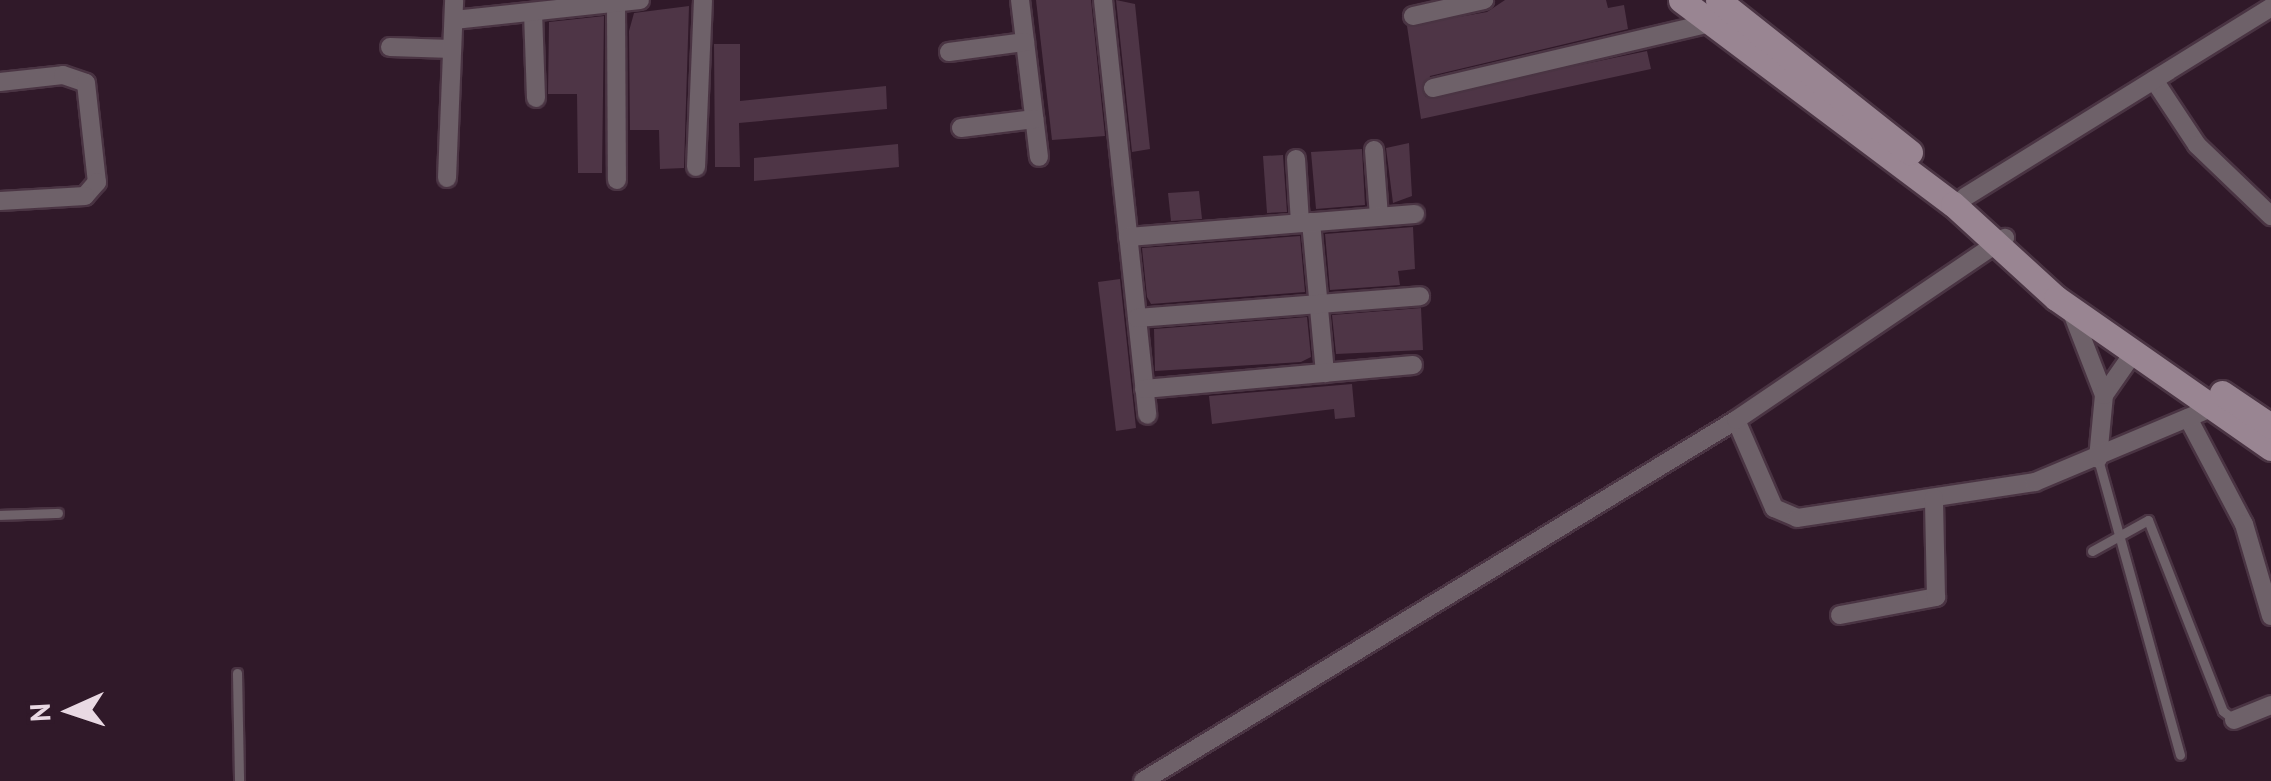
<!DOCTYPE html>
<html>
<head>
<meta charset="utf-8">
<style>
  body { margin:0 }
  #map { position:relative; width:2271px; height:781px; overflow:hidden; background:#301929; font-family:"PT Sans",sans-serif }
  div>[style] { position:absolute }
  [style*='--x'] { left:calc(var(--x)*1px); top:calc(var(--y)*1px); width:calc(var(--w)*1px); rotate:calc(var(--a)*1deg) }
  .building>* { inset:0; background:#4e3546 }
  .roads { filter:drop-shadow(2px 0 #4a3443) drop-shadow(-2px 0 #4a3443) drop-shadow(0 2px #4a3443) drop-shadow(0 -2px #4a3443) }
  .lane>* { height:9px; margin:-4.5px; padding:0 4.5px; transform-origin:4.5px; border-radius:4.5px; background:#6e6169 }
  .street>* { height:18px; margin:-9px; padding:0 9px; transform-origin:9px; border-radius:9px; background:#6e6169 }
  .secondary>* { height:25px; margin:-12.5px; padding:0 12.5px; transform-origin:12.5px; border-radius:12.5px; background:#998592 }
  span { translate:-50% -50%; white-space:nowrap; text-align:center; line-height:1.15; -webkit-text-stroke:10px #301929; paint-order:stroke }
  .north { position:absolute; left:20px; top:661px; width:100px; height:100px; -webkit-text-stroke:8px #301929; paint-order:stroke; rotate:267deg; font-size:28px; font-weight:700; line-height:40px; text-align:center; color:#e9d9e3 }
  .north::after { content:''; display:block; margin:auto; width:35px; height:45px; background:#e9d9e3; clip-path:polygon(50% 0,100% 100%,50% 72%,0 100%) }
</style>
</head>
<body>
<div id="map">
  <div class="building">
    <div style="clip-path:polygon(1036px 0,1091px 0,1105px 136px,1052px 140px)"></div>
    <div style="clip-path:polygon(1116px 0,1135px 4px,1150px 149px,1132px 152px)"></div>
    <div style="clip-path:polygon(1505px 0,1606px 0,1608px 8px,1624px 5px,1628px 29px,1430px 76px,1425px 97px,1647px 51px,1651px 69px,1421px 119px,1407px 26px,1487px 12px)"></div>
    <div style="clip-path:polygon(689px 6px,684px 168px,660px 169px,659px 130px,630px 130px,629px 31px,634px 13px)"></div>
    <div style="clip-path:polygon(604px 16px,602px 173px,578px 173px,577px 94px,548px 94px,549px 22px)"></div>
    <div style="clip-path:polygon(714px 44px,740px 44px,740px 101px,886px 86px,887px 109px,739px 123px,740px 167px,715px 167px)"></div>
    <div style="clip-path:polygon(1409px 143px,1412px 196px,1393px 203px,1386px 148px)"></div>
    <div style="clip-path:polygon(898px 144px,899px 167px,754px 181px,754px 158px)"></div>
    <div style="clip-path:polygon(1362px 149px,1365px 205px,1316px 209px,1311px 152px)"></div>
    <div style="clip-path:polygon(1283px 155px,1287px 212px,1267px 213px,1263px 156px)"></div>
    <div style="clip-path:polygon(1199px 191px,1202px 219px,1171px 221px,1168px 193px)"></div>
    <div style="clip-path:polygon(1413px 227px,1415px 269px,1398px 271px,1400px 285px,1330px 290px,1325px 234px)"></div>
    <div style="clip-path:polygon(1300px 236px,1305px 292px,1151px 304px,1147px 297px,1142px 248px)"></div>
    <div style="clip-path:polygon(1120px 279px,1136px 428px,1116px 431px,1098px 282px)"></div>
    <div style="clip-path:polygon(1421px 308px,1423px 350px,1336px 354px,1332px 315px)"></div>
    <div style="clip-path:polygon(1307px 317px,1311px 357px,1301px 362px,1155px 371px,1154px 329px)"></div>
    <div style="clip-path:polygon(1352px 384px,1355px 417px,1335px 419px,1334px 409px,1212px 424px,1209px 396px)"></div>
  </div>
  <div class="roads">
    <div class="lane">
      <div style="--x:2098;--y:459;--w:307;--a:74.5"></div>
      <div style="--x:0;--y:515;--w:58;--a:-2"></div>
      <div style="--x:2092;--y:551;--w:64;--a:-29"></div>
      <div style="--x:2148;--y:520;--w:205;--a:68.6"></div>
      <div style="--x:2223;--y:711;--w:14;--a:39"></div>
      <div style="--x:237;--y:673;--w:108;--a:88.9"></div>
    </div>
    <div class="street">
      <div style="--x:1020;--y:0;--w:158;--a:83.1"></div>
      <div style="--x:1103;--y:0;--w:417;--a:83.9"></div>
      <div style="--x:616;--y:5;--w:175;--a:89.7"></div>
      <div style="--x:533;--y:12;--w:86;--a:88"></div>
      <div style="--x:1413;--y:16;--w:73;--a:-12.7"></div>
      <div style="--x:454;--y:20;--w:187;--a:-6.1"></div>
      <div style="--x:390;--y:47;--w:62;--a:1.8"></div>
      <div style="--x:949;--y:52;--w:77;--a:-7.5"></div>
      <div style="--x:2154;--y:80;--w:78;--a:56.5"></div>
      <div style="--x:2197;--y:145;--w:103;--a:43.8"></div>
      <div style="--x:0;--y:82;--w:63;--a:-6.3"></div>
      <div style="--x:63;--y:75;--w:24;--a:19"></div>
      <div style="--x:86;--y:83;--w:100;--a:83.7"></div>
      <div style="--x:97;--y:182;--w:18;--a:131"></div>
      <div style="--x:85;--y:196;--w:85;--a:176.6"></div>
      <div style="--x:1433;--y:88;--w:294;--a:-13.2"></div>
      <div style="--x:961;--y:128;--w:74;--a:-7"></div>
      <div style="--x:1374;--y:150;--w:67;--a:85.7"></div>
      <div style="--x:1296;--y:159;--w:64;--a:86.4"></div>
      <div style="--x:696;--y:167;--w:167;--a:-87.6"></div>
      <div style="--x:447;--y:178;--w:178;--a:-87.7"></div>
      <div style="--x:1965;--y:197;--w:360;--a:-31.8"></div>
      <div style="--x:1311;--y:222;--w:152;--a:84.7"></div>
      <div style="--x:1128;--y:237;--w:288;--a:-4.6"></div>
      <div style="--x:2071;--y:310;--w:91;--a:68.8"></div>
      <div style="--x:2104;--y:395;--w:64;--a:95.4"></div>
      <div style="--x:1137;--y:318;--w:284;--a:-4.4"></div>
      <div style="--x:1144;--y:389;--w:270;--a:-5.1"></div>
      <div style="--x:2104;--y:395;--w:52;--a:-55.1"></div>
      <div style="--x:2188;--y:418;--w:120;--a:62.2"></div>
      <div style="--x:2244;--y:524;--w:96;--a:73.6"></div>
      <div style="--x:1736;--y:420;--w:96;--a:66.6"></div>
      <div style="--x:1774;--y:508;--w:25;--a:23"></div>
      <div style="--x:1797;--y:518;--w:241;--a:-8.6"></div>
      <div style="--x:2035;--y:482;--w:193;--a:-22.8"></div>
      <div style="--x:1840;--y:615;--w:98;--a:-10.6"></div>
      <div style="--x:1936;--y:597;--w:99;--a:-91.2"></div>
      <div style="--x:2234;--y:720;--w:40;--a:-22"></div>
      <div style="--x:1143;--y:781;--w:694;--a:-31.33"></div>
      <div style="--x:1736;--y:420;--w:325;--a:-34.1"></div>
    </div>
    <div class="secondary">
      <div style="--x:1681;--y:0;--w:340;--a:36.9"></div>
      <div style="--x:1953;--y:204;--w:139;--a:42.4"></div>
      <div style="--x:2056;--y:298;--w:262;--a:34.9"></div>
      <div style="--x:1718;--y:0;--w:245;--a:38.4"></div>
      <div style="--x:2222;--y:393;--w:59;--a:34"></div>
    </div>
  </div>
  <div class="north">N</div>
</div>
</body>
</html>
